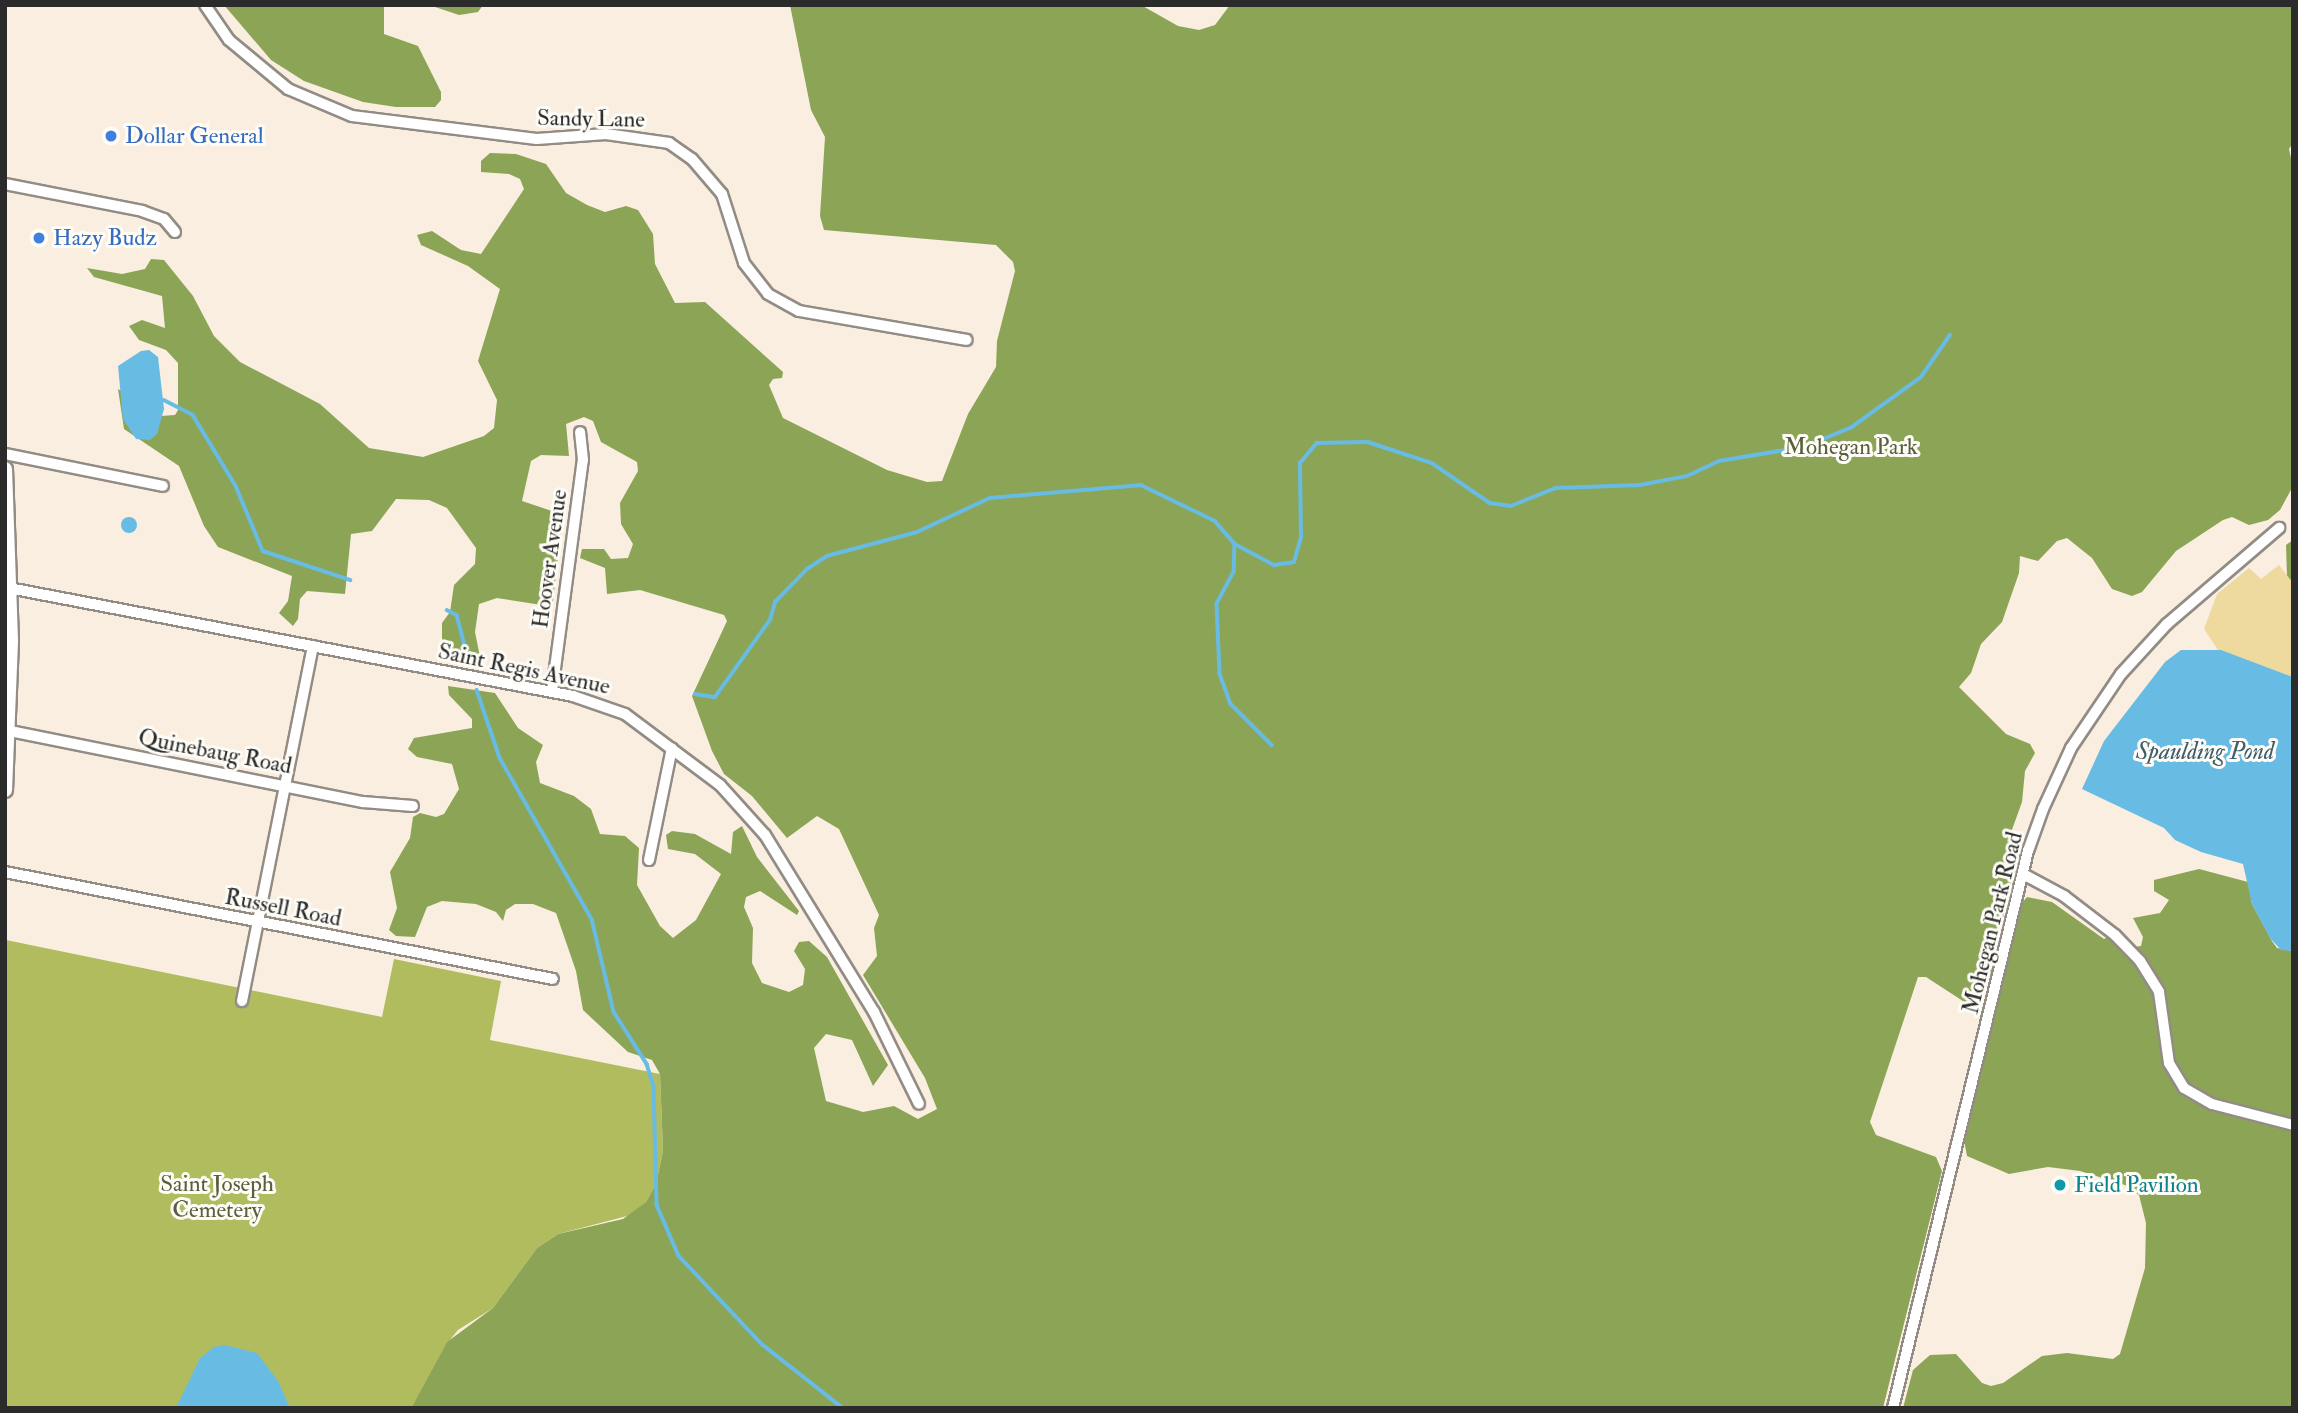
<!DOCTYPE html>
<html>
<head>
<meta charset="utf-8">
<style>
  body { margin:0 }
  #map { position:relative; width:2298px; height:1413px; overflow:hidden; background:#f9eedf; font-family:"IM FELL Double Pica",serif }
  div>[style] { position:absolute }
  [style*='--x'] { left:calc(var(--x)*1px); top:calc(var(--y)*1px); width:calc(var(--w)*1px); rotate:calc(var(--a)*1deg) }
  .green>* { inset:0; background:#b1bc5e }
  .forest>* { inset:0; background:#8ca455 }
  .sand>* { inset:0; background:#eeda9e }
  .water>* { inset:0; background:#68bce4 }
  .round { border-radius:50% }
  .stream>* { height:3.5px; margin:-1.75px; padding:0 1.75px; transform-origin:1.75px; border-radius:1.75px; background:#68bce4 }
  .roads { filter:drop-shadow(2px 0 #928c85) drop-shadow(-2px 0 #928c85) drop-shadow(0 2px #928c85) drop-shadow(0 -2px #928c85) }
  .minor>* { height:10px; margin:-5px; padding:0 5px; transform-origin:5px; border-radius:5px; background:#fff }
  .secondary>* { height:14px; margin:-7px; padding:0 7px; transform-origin:7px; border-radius:7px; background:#fff }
  .dots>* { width:19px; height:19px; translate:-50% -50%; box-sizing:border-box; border:4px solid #fdfcf7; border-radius:50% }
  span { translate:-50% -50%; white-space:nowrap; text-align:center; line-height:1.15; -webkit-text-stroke:6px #fdfcf7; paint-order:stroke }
  .street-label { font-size:23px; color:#2b2b2b }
  .shop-label { font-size:23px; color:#366cbe }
  .left { translate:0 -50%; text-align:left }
  .park-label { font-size:23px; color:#5a5e3d }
  .culture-label { font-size:23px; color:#0d838f }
  .water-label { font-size:24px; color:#405e6c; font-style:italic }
  .frame { position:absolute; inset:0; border:7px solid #2b2b2b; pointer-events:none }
</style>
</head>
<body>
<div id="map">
  <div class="green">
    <div style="clip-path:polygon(6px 940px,382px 1017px,394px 959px,501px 981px,490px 1040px,660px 1074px,663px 1151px,656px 1184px,646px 1202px,631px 1215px,558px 1234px,537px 1248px,493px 1308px,458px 1330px,445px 1346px,411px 1408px,5px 1408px)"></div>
  </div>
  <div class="forest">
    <div style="clip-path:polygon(224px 5px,384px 5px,384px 34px,418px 46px,441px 92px,441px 100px,435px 107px,396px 107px,363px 102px,304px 81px,271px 60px)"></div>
    <div style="clip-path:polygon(429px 5px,483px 5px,478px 12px,459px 15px)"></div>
    <div style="clip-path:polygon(790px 5px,1141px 5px,1178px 26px,1199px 30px,1215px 25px,1230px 5px,2293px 5px,2293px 143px,2289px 149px,2293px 167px,2293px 486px,2280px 510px,2268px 520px,2249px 525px,2232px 517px,2223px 520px,2176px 551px,2142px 592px,2132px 596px,2112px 589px,2092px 558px,2067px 538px,2057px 541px,2038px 561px,2020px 556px,2019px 573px,2002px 622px,1981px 644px,1971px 673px,1959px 687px,2006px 734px,2030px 744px,2035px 753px,2025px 771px,2022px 802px,2009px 838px,2011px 885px,2002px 923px,1987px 940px,1996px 958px,1991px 975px,1966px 1003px,1926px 977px,1918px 977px,1870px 1122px,1876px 1135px,1936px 1157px,1942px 1171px,1883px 1408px,411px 1408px,447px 1342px,493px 1308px,537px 1248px,558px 1234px,623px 1219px,646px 1202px,656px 1184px,663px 1151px,660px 1074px,652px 1060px,628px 1052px,583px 1010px,576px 971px,556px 913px,533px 904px,515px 904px,506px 910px,503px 921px,496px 912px,476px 904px,442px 901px,427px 907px,415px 937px,396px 936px,389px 930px,397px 908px,390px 872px,410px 838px,413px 817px,420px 813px,436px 817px,444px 814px,459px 789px,452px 764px,417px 757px,408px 749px,414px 738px,472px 728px,472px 719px,449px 695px,448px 686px,495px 693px,518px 728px,543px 745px,536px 762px,540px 783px,574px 796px,591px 809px,600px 834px,625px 836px,639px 848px,637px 885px,660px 926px,673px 938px,696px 920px,721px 874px,695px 854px,668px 849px,666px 835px,672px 831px,695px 834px,731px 854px,733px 832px,742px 826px,757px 857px,799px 911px,797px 915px,760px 891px,746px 897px,744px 907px,753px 928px,752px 963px,762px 983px,789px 992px,803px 985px,805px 969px,794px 951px,799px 942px,809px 941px,827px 957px,888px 1065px,873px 1086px,852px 1040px,826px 1034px,814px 1048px,826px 1101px,863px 1112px,894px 1106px,918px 1119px,937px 1109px,925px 1078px,863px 975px,877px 956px,874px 928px,879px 915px,839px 829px,817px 816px,787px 838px,752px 796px,724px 774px,712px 751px,692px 696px,727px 621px,724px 615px,640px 590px,607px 594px,605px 568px,580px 558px,582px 549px,604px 549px,611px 559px,628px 558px,633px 544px,621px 524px,620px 503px,638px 471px,637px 462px,601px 442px,593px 421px,584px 417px,566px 424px,569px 456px,541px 455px,531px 461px,522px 501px,558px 513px,562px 520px,553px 601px,548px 606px,497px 598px,479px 604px,475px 632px,481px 662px,450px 655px,442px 646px,442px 623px,450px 612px,454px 585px,475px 564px,476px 548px,447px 508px,429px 500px,396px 499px,372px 531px,351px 534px,345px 594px,307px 591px,300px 599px,298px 619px,293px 626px,279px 613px,288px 601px,292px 576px,218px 547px,204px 526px,179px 466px,124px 429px,118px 389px,161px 416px,175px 415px,178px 410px,178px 363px,166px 350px,139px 340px,129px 326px,142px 320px,165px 328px,162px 296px,94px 277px,87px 268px,122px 274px,145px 269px,151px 259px,164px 260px,193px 296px,214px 336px,240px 362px,320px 404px,369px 448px,423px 457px,484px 436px,494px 428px,497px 400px,478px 361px,500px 289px,468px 266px,421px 245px,417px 235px,432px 231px,461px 250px,481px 254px,524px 189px,520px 179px,509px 174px,481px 172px,481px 161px,490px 153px,516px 154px,546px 164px,566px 193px,587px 205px,605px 212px,626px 206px,638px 210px,653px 234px,655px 264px,675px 303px,705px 302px,783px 372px,782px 378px,773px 379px,769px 385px,783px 418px,887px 470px,927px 482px,942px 481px,968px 414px,996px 367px,997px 341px,1015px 271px,1013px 262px,996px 245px,824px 230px,820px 216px,825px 137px,811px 110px)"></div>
    <div style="clip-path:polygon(2293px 540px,2293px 583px,2287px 577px,2286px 545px)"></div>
    <div style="clip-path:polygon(2199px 869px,2248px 882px,2252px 904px,2272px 941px,2277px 948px,2293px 951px,2293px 1408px,1903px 1408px,1913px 1370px,1930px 1355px,1956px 1354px,1982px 1383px,1991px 1386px,2003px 1383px,2042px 1356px,2067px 1353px,2113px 1359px,2120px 1354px,2145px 1268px,2146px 1223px,2139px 1195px,2125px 1185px,2080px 1171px,2048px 1167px,2009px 1174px,1967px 1156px,1964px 1140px,2021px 904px,2027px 897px,2052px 902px,2104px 939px,2111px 935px,2126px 948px,2141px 946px,2143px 937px,2133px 918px,2160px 913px,2169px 900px,2154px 891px,2154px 880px)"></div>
  </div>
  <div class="sand">
    <div style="clip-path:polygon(2279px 565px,2293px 583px,2293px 677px,2218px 650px,2204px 629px,2217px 594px,2249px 568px,2261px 579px)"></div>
  </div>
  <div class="water">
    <div style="clip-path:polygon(149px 350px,158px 357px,164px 409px,157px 434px,150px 440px,136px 439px,123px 419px,118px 366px,141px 351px)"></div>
    <div class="round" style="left:121px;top:517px;width:16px;height:16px"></div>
    <div style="clip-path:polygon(2181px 650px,2221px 650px,2293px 677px,2293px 951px,2281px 950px,2270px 938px,2252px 904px,2243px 864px,2201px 852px,2175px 840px,2164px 828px,2082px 789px,2104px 741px,2165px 662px)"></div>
    <div style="clip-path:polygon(225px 1345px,257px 1353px,278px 1381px,290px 1408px,176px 1408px,200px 1358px,214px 1347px)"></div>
  </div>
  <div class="stream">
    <div style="--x:164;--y:400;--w:33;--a:27"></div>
    <div style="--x:193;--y:415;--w:83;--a:58.8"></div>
    <div style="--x:236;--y:486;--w:70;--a:67.4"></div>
    <div style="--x:263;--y:551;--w:92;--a:18.4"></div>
    <div style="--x:1235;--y:544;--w:28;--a:92"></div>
    <div style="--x:1234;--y:572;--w:36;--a:118"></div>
    <div style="--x:1217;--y:604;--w:70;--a:87.5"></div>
    <div style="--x:1220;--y:674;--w:32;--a:70"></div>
    <div style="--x:1231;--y:704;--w:58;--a:45"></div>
    <div style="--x:447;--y:610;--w:11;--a:27"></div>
    <div style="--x:457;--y:615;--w:48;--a:75.4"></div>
    <div style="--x:477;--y:690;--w:72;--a:71.3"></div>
    <div style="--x:500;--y:758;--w:185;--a:60.3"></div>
    <div style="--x:592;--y:919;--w:96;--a:76.7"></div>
    <div style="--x:614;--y:1012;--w:62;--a:57.6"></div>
    <div style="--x:647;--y:1064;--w:24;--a:73"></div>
    <div style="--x:654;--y:1087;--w:118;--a:88.5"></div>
    <div style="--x:657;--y:1205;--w:56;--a:66.7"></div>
    <div style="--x:679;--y:1256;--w:122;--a:46.7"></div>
    <div style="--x:763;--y:1345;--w:102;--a:38.2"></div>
    <div style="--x:695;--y:694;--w:20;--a:9"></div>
    <div style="--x:715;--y:697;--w:95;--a:-54.5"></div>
    <div style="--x:770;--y:620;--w:19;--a:-74"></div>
    <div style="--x:775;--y:602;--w:46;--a:-45.9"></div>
    <div style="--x:807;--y:569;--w:24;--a:-33"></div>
    <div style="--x:827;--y:556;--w:93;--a:-14.9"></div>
    <div style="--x:917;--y:532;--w:81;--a:-25"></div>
    <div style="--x:990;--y:498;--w:152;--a:-4.9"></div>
    <div style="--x:1141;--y:485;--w:82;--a:25.9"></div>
    <div style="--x:1215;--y:521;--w:30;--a:49"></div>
    <div style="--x:1235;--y:544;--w:44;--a:28.3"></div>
    <div style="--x:1274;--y:565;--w:15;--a:-8"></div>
    <div style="--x:1289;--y:563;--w:5;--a:-11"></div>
    <div style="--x:1294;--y:562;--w:25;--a:-74"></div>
    <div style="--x:1301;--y:538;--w:75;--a:-90.8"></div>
    <div style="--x:1300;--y:463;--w:26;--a:-50"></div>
    <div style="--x:1317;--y:443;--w:51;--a:-1.1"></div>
    <div style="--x:1368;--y:442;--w:67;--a:18.2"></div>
    <div style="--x:1432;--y:463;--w:70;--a:34.6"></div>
    <div style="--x:1490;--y:503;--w:21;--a:8"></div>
    <div style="--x:1511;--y:506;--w:48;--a:-21.8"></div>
    <div style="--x:1556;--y:488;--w:84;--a:-2"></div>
    <div style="--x:1640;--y:485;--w:48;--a:-10.8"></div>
    <div style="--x:1687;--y:476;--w:35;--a:-25"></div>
    <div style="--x:1719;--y:461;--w:86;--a:-9.4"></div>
    <div style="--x:1804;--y:447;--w:52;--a:-22.6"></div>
    <div style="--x:1852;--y:427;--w:85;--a:-35.9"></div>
    <div style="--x:1921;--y:377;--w:51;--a:-55.4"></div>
  </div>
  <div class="roads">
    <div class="minor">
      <div style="--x:205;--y:5;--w:42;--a:55.6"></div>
      <div style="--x:229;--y:40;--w:77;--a:39.7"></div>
      <div style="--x:288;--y:89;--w:69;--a:22.9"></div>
      <div style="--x:352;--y:116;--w:186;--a:7.1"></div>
      <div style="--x:537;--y:139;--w:69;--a:-4.1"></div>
      <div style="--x:606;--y:134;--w:64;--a:8.1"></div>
      <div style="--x:669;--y:143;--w:28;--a:35"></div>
      <div style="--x:692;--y:159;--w:46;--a:49.4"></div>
      <div style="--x:722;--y:194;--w:72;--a:72.3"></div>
      <div style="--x:744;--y:263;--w:39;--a:52"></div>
      <div style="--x:768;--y:294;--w:35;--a:29"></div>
      <div style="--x:799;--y:311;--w:170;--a:9.8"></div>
      <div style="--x:5;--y:184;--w:140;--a:11.1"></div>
      <div style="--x:142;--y:211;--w:23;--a:20"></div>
      <div style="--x:164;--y:219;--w:17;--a:50"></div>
      <div style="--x:5;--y:454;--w:161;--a:11.4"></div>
      <div style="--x:9;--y:588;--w:574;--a:10.84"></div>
      <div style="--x:573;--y:696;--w:55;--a:19.1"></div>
      <div style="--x:625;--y:714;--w:119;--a:36.8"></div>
      <div style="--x:720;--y:785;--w:67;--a:48"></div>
      <div style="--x:765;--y:835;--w:208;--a:58.4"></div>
      <div style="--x:874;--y:1012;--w:102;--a:63.9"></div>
      <div style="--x:552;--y:691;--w:233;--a:-82.4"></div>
      <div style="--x:583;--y:460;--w:28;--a:-96"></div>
      <div style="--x:10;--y:731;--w:360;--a:11.4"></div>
      <div style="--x:363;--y:802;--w:50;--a:4.6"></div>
      <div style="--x:649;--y:860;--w:114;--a:-78.4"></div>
      <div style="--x:5;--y:872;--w:558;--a:11.05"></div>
      <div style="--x:2023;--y:874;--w:47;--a:28.2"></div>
      <div style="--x:2064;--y:896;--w:64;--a:37.4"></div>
      <div style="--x:2115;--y:935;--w:36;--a:46"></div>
      <div style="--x:2140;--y:961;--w:36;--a:58"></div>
      <div style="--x:2159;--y:992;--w:72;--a:82"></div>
      <div style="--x:2169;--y:1063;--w:29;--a:59"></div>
      <div style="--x:2184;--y:1088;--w:32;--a:30"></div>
      <div style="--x:2212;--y:1104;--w:84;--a:14.5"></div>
      <div style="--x:242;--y:1001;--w:362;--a:-78.7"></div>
      <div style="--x:1893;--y:1408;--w:573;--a:-76.38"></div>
      <div style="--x:2028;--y:851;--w:45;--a:-70.3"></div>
      <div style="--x:2043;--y:809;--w:67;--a:-65.3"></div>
      <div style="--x:2071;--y:748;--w:89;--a:-56"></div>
      <div style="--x:2121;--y:674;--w:68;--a:-47.4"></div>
      <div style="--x:2167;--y:624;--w:148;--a:-40.6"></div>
    </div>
    <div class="secondary">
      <div style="--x:5;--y:469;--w:172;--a:88"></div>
      <div style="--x:11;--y:641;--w:149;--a:92.3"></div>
    </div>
  </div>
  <div class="dots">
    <div style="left:111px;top:136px;background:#3f7fe0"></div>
    <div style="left:39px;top:238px;background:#3f7fe0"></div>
    <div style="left:2060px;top:1185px;background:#0f9aa8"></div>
  </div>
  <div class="street-label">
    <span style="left:591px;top:119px;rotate:1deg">Sandy Lane</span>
    <span style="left:550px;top:559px;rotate:-82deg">Hoover Avenue</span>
    <span style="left:524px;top:669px;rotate:12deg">Saint Regis Avenue</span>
    <span style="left:215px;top:752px;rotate:11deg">Quinebaug Road</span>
    <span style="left:283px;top:908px;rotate:11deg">Russell Road</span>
    <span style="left:1993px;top:923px;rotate:-76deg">Mohegan Park Road</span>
  </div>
  <div class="shop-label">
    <span class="left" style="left:125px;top:136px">Dollar General</span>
    <span class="left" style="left:53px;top:238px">Hazy Budz</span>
  </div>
  <div class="park-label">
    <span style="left:1851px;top:447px">Mohegan Park</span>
    <span style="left:217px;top:1197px">Saint Joseph<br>Cemetery</span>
  </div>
  <div class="culture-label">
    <span class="left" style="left:2074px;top:1185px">Field Pavilion</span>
  </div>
  <div class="water-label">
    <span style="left:2205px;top:752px">Spaulding Pond</span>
  </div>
  <div class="frame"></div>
</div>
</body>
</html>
